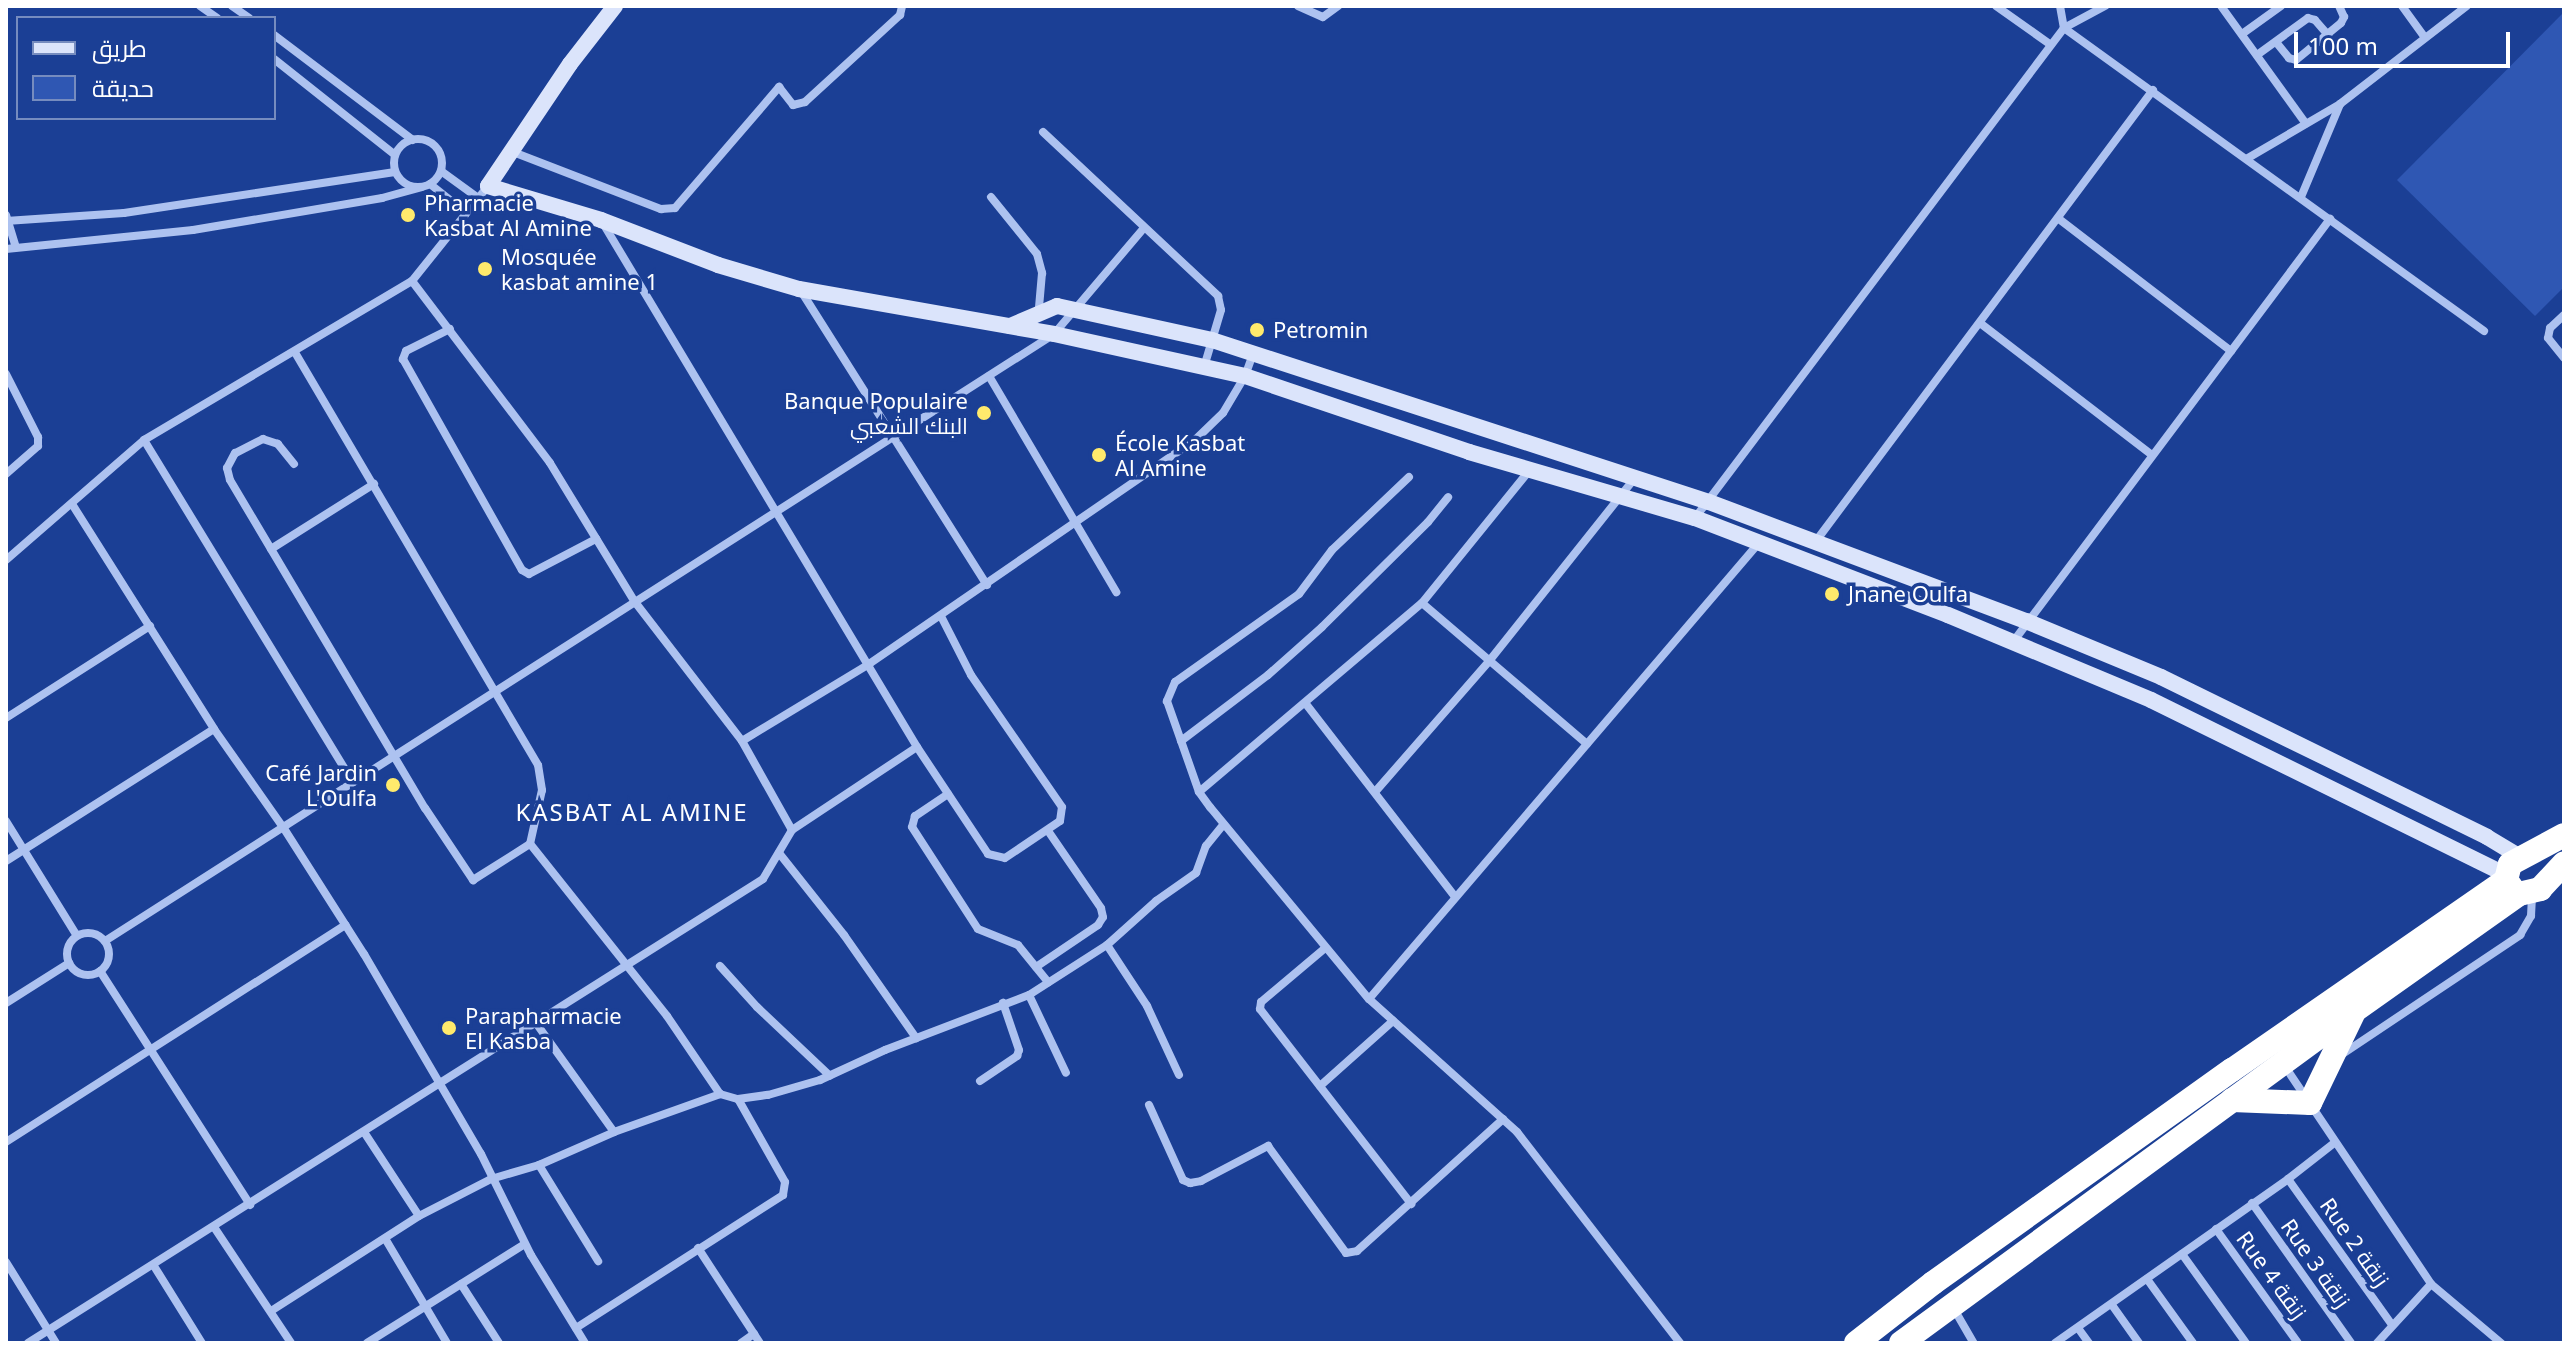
<!DOCTYPE html>
<html>
<head>
<meta charset="utf-8">
<style>
  body { margin:0 }
  #map { position:relative; width:2570px; height:1349px; overflow:hidden; background:#1b3f95; font-family:"Noto Sans",Cairo,sans-serif }
  div>[style] { position:absolute }
  [style*='--x'] { left:calc(var(--x)*1px); top:calc(var(--y)*1px); width:calc(var(--w)*1px); rotate:calc(var(--a)*1deg) }
  .green>* { inset:0; background:#2f57b3 }
  .street>* { height:8px; margin:-4px; padding:0 4px; transform-origin:4px; border-radius:4px; background:#adc2f0 }
  .street>.ring { margin:-4px; padding:0; box-sizing:content-box; background:none; border:8px solid #adc2f0; border-radius:50% }
  .secondary>* { height:16px; margin:-8px; padding:0 8px; transform-origin:8px; border-radius:8px; background:#dbe4fb }
  .highway>* { height:24px; margin:-12px; padding:0 12px; transform-origin:12px; border-radius:12px; background:#fff }
  .dots>* { width:22px; height:22px; translate:-50% -50%; box-sizing:border-box; border:4px solid #1b3f95; border-radius:50% }
  span { translate:-50% -50%; white-space:nowrap; text-align:center; line-height:1.15; -webkit-text-stroke:7px #1b3f95; paint-order:stroke }
  .poi-label { font-size:22px; color:#fff }
  .left { translate:0 -50%; text-align:left }
  .right { translate:-100% -50%; text-align:right }
  .street-label { font-size:22px; color:#fff }
  .neighbourhood-label { font-size:24px; color:#fff; letter-spacing:2px }
  .frame { position:absolute; inset:0; border:8px solid #fff; pointer-events:none }
  .legend { position:absolute; left:16px; top:16px; width:260px; height:104px; box-sizing:border-box; background:#1b3f95; border:2px solid #768cbf; margin:0; padding:10px 14px; list-style:none; font-size:24px; color:#fff }
  .legend li { display:flex; align-items:center; gap:16px; height:40px }
  .legend b { width:40px; border:2px solid #768cbf }
  .scale { position:absolute; left:2294px; top:32px; width:216px; height:36px; box-sizing:border-box; border:4px solid #fff; border-top:0; padding-left:10px; font-size:24px; line-height:28px; white-space:nowrap; color:#fff; -webkit-text-stroke:6px #1b3f95; paint-order:stroke }
</style>
</head>
<body>
<div id="map">
  <div class="green">
    <div style="clip-path:polygon(2564px 12px,2564px 287px,2535px 316px,2397px 180px)"></div>
  </div>
  <div class="street">
    <div style="--x:200;--y:6;--w:21;--a:35"></div>
    <div style="--x:232;--y:6;--w:21;--a:35"></div>
    <div style="--x:1298;--y:6;--w:27;--a:24"></div>
    <div style="--x:1323;--y:17;--w:19;--a:-36"></div>
    <div style="--x:1996;--y:6;--w:67;--a:35.3"></div>
    <div style="--x:2060;--y:6;--w:22;--a:80"></div>
    <div style="--x:2064;--y:28;--w:518;--a:35.81"></div>
    <div style="--x:2221;--y:6;--w:145;--a:54.2"></div>
    <div style="--x:2402;--y:6;--w:39;--a:54"></div>
    <div style="--x:2242;--y:34;--w:48;--a:-35.7"></div>
    <div style="--x:274;--y:35;--w:174;--a:37.1"></div>
    <div style="--x:2276;--y:42;--w:21;--a:51"></div>
    <div style="--x:2289;--y:58;--w:7;--a:16"></div>
    <div style="--x:2296;--y:60;--w:58;--a:-39.4"></div>
    <div style="--x:2341;--y:23;--w:7;--a:-63"></div>
    <div style="--x:2344;--y:17;--w:12;--a:-114"></div>
    <div style="--x:2257;--y:55;--w:63;--a:-36"></div>
    <div style="--x:2308;--y:18;--w:7;--a:16"></div>
    <div style="--x:2315;--y:20;--w:20;--a:49"></div>
    <div style="--x:274;--y:59;--w:154;--a:38.4"></div>
    <div style="--x:1043;--y:132;--w:240;--a:43.1"></div>
    <div style="--x:1218;--y:296;--w:14;--a:78"></div>
    <div style="--x:1221;--y:310;--w:59;--a:106.6"></div>
    <div class="ring" style="left:394px;top:139px;width:40px;height:40px"></div>
    <div style="--x:513;--y:152;--w:159;--a:21.1"></div>
    <div style="--x:661;--y:209;--w:14;--a:-4"></div>
    <div style="--x:675;--y:208;--w:160;--a:-49.3"></div>
    <div style="--x:779;--y:87;--w:23;--a:52"></div>
    <div style="--x:793;--y:105;--w:12;--a:-14"></div>
    <div style="--x:805;--y:102;--w:129;--a:-42.5"></div>
    <div style="--x:900;--y:15;--w:9;--a:-77"></div>
    <div style="--x:2248;--y:158;--w:107;--a:-30.4"></div>
    <div style="--x:2340;--y:104;--w:160;--a:-37.7"></div>
    <div style="--x:441;--y:171;--w:46;--a:36.1"></div>
    <div style="--x:430;--y:184;--w:45;--a:38.7"></div>
    <div style="--x:991;--y:197;--w:73;--a:51.1"></div>
    <div style="--x:1037;--y:254;--w:20;--a:75"></div>
    <div style="--x:1042;--y:273;--w:38;--a:95"></div>
    <div style="--x:2301;--y:197;--w:101;--a:-67.2"></div>
    <div style="--x:6;--y:215;--w:34;--a:73"></div>
    <div style="--x:2059;--y:219;--w:217;--a:37.5"></div>
    <div style="--x:6;--y:221;--w:118;--a:-3.9"></div>
    <div style="--x:124;--y:213;--w:274;--a:-8.6"></div>
    <div style="--x:604;--y:225;--w:609;--a:59.05"></div>
    <div style="--x:917;--y:747;--w:128;--a:56.4"></div>
    <div style="--x:988;--y:854;--w:17;--a:13"></div>
    <div style="--x:1005;--y:858;--w:66;--a:-33.9"></div>
    <div style="--x:1060;--y:821;--w:14;--a:-82"></div>
    <div style="--x:1062;--y:807;--w:160;--a:-124.6"></div>
    <div style="--x:971;--y:675;--w:66;--a:-117"></div>
    <div style="--x:6;--y:249;--w:188;--a:-5.8"></div>
    <div style="--x:193;--y:230;--w:192;--a:-9.6"></div>
    <div style="--x:382;--y:198;--w:41;--a:-15.4"></div>
    <div style="--x:412;--y:281;--w:228;--a:52.8"></div>
    <div style="--x:550;--y:463;--w:163;--a:58.6"></div>
    <div style="--x:635;--y:602;--w:175;--a:52.4"></div>
    <div style="--x:742;--y:741;--w:102;--a:60.7"></div>
    <div style="--x:801;--y:291;--w:348;--a:57.7"></div>
    <div style="--x:2564;--y:315;--w:19;--a:137"></div>
    <div style="--x:2550;--y:328;--w:10;--a:101"></div>
    <div style="--x:2548;--y:338;--w:26;--a:51"></div>
    <div style="--x:1980;--y:323;--w:217;--a:37.5"></div>
    <div style="--x:450;--y:329;--w:49;--a:153.4"></div>
    <div style="--x:406;--y:351;--w:9;--a:111"></div>
    <div style="--x:403;--y:359;--w:242;--a:60.6"></div>
    <div style="--x:522;--y:570;--w:8;--a:30"></div>
    <div style="--x:529;--y:574;--w:76;--a:-27.6"></div>
    <div style="--x:6;--y:374;--w:71;--a:63.1"></div>
    <div style="--x:38;--y:437;--w:9;--a:90"></div>
    <div style="--x:38;--y:446;--w:43;--a:138.8"></div>
    <div style="--x:989;--y:376;--w:251;--a:59.5"></div>
    <div style="--x:144;--y:440;--w:401;--a:58.6"></div>
    <div style="--x:294;--y:464;--w:26;--a:-129"></div>
    <div style="--x:278;--y:444;--w:16;--a:-162"></div>
    <div style="--x:263;--y:439;--w:31;--a:153"></div>
    <div style="--x:235;--y:453;--w:17;--a:118"></div>
    <div style="--x:227;--y:468;--w:12;--a:76"></div>
    <div style="--x:230;--y:480;--w:382;--a:59.3"></div>
    <div style="--x:425;--y:808;--w:87;--a:56.3"></div>
    <div style="--x:473;--y:880;--w:67;--a:-32.3"></div>
    <div style="--x:1409;--y:477;--w:106;--a:136.5"></div>
    <div style="--x:1332;--y:550;--w:55;--a:126.9"></div>
    <div style="--x:1299;--y:594;--w:152;--a:144.6"></div>
    <div style="--x:1175;--y:682;--w:21;--a:113"></div>
    <div style="--x:1167;--y:701;--w:96;--a:70.6"></div>
    <div style="--x:1199;--y:792;--w:19;--a:54"></div>
    <div style="--x:1210;--y:807;--w:249;--a:50.4"></div>
    <div style="--x:1369;--y:999;--w:199;--a:41.9"></div>
    <div style="--x:1517;--y:1132;--w:267;--a:52.3"></div>
    <div style="--x:72;--y:504;--w:266;--a:57.7"></div>
    <div style="--x:214;--y:729;--w:120;--a:54.9"></div>
    <div style="--x:283;--y:827;--w:151;--a:57.5"></div>
    <div style="--x:364;--y:954;--w:232;--a:59.7"></div>
    <div style="--x:481;--y:1154;--w:113;--a:63.7"></div>
    <div style="--x:531;--y:1255;--w:103;--a:58.5"></div>
    <div style="--x:1695;--y:518;--w:613;--a:-53.02"></div>
    <div style="--x:2064;--y:28;--w:47;--a:-28.2"></div>
    <div style="--x:1816;--y:541;--w:563;--a:-53.23"></div>
    <div style="--x:271;--y:549;--w:122;--a:-32.3"></div>
    <div style="--x:6;--y:560;--w:183;--a:-41"></div>
    <div style="--x:144;--y:440;--w:312;--a:-30.7"></div>
    <div style="--x:412;--y:281;--w:122;--a:-51.3"></div>
    <div style="--x:1422;--y:603;--w:217;--a:40.5"></div>
    <div style="--x:2013;--y:642;--w:529;--a:-53.15"></div>
    <div style="--x:1306;--y:704;--w:244;--a:52.3"></div>
    <div style="--x:6;--y:718;--w:171;--a:-32.6"></div>
    <div style="--x:742;--y:741;--w:149;--a:-31.2"></div>
    <div style="--x:869;--y:664;--w:394;--a:-34.5"></div>
    <div style="--x:1194;--y:441;--w:40;--a:-44"></div>
    <div style="--x:1223;--y:413;--w:43;--a:-59.3"></div>
    <div style="--x:1245;--y:376;--w:23;--a:-70"></div>
    <div style="--x:1181;--y:741;--w:109;--a:-37.2"></div>
    <div style="--x:1268;--y:675;--w:72;--a:-41.6"></div>
    <div style="--x:1322;--y:627;--w:149;--a:-44.7"></div>
    <div style="--x:1428;--y:522;--w:32;--a:-51"></div>
    <div style="--x:1199;--y:792;--w:292;--a:-40.3"></div>
    <div style="--x:1422;--y:603;--w:170;--a:-51"></div>
    <div style="--x:1375;--y:792;--w:175;--a:-48.9"></div>
    <div style="--x:1490;--y:660;--w:233;--a:-51.5"></div>
    <div style="--x:948;--y:794;--w:40;--a:146"></div>
    <div style="--x:915;--y:816;--w:11;--a:105"></div>
    <div style="--x:912;--y:827;--w:121;--a:57.1"></div>
    <div style="--x:978;--y:929;--w:43;--a:21.8"></div>
    <div style="--x:1018;--y:945;--w:48;--a:51"></div>
    <div style="--x:6;--y:821;--w:135;--a:58.3"></div>
    <div style="--x:779;--y:853;--w:105;--a:51.6"></div>
    <div style="--x:844;--y:935;--w:126;--a:55"></div>
    <div style="--x:6;--y:861;--w:246;--a:-32.4"></div>
    <div class="ring" style="left:67px;top:933px;width:34px;height:34px"></div>
    <div style="--x:105;--y:941;--w:1127;--a:-32.6"></div>
    <div style="--x:1054;--y:334;--w:139;--a:-49.7"></div>
    <div style="--x:1107;--y:945;--w:73;--a:56.7"></div>
    <div style="--x:1147;--y:1006;--w:76;--a:65.1"></div>
    <div style="--x:1324;--y:949;--w:82;--a:139.9"></div>
    <div style="--x:1261;--y:1002;--w:7;--a:98"></div>
    <div style="--x:1260;--y:1009;--w:247;--a:52.2"></div>
    <div style="--x:720;--y:966;--w:55;--a:47.9"></div>
    <div style="--x:757;--y:1007;--w:100;--a:43.4"></div>
    <div style="--x:1036;--y:967;--w:75;--a:-34.1"></div>
    <div style="--x:1098;--y:925;--w:9;--a:-58"></div>
    <div style="--x:1103;--y:917;--w:9;--a:-103"></div>
    <div style="--x:1101;--y:908;--w:93;--a:-124.5"></div>
    <div style="--x:100;--y:971;--w:278;--a:57.3"></div>
    <div style="--x:1029;--y:995;--w:86;--a:64.6"></div>
    <div style="--x:1369;--y:999;--w:599;--a:-49.47"></div>
    <div style="--x:6;--y:1003;--w:75;--a:-32.4"></div>
    <div style="--x:536;--y:1023;--w:134;--a:54.4"></div>
    <div style="--x:2341;--y:1055;--w:216;--a:-33.8"></div>
    <div style="--x:2520;--y:935;--w:22;--a:-60"></div>
    <div style="--x:2531;--y:916;--w:21;--a:-87"></div>
    <div style="--x:2284;--y:1065;--w:264;--a:56.1"></div>
    <div style="--x:2431;--y:1284;--w:92;--a:40.1"></div>
    <div style="--x:980;--y:1081;--w:45;--a:-34"></div>
    <div style="--x:1017;--y:1056;--w:6;--a:-72"></div>
    <div style="--x:1019;--y:1050;--w:50;--a:-108.8"></div>
    <div style="--x:1320;--y:1086;--w:98;--a:-41.7"></div>
    <div style="--x:720;--y:1094;--w:19;--a:16"></div>
    <div style="--x:738;--y:1099;--w:30;--a:-8"></div>
    <div style="--x:768;--y:1095;--w:54;--a:-16.1"></div>
    <div style="--x:820;--y:1080;--w:72;--a:-24.8"></div>
    <div style="--x:885;--y:1050;--w:154;--a:-20.9"></div>
    <div style="--x:1029;--y:995;--w:93;--a:-32.7"></div>
    <div style="--x:1107;--y:945;--w:66;--a:-41.9"></div>
    <div style="--x:1156;--y:901;--w:49;--a:-35"></div>
    <div style="--x:1196;--y:873;--w:29;--a:-70"></div>
    <div style="--x:1206;--y:846;--w:28;--a:-51"></div>
    <div style="--x:1149;--y:1105;--w:82;--a:65.6"></div>
    <div style="--x:1183;--y:1180;--w:8;--a:23"></div>
    <div style="--x:1190;--y:1183;--w:11;--a:-10"></div>
    <div style="--x:1201;--y:1181;--w:76;--a:-27.6"></div>
    <div style="--x:1268;--y:1146;--w:132;--a:53.9"></div>
    <div style="--x:1346;--y:1253;--w:11;--a:-10"></div>
    <div style="--x:1357;--y:1251;--w:197;--a:-42.1"></div>
    <div style="--x:364;--y:1132;--w:100;--a:56.8"></div>
    <div style="--x:6;--y:1142;--w:403;--a:-32.6"></div>
    <div style="--x:539;--y:1165;--w:113;--a:58.4"></div>
    <div style="--x:2288;--y:1179;--w:179;--a:54.5"></div>
    <div style="--x:2252;--y:1203;--w:171;--a:54.7"></div>
    <div style="--x:214;--y:1227;--w:139;--a:56.4"></div>
    <div style="--x:2216;--y:1229;--w:140;--a:54.3"></div>
    <div style="--x:386;--y:1240;--w:120;--a:59.4"></div>
    <div style="--x:698;--y:1248;--w:113;--a:56.9"></div>
    <div style="--x:2182;--y:1254;--w:110;--a:54.3"></div>
    <div style="--x:6;--y:1262;--w:95;--a:58.3"></div>
    <div style="--x:154;--y:1266;--w:91;--a:58.1"></div>
    <div style="--x:2147;--y:1279;--w:79;--a:54.3"></div>
    <div style="--x:461;--y:1284;--w:70;--a:57.2"></div>
    <div style="--x:2112;--y:1305;--w:47;--a:54.6"></div>
    <div style="--x:1954;--y:1309;--w:39;--a:60"></div>
    <div style="--x:271;--y:1311;--w:176;--a:-32.7"></div>
    <div style="--x:419;--y:1216;--w:81;--a:-27.2"></div>
    <div style="--x:491;--y:1179;--w:50;--a:-16.3"></div>
    <div style="--x:539;--y:1165;--w:82;--a:-23.7"></div>
    <div style="--x:614;--y:1132;--w:113;--a:-19.7"></div>
    <div style="--x:720;--y:1094;--w:94;--a:-124.2"></div>
    <div style="--x:667;--y:1016;--w:220;--a:-128.5"></div>
    <div style="--x:530;--y:844;--w:55;--a:-77.5"></div>
    <div style="--x:542;--y:790;--w:25;--a:-99"></div>
    <div style="--x:538;--y:765;--w:479;--a:-120.5"></div>
    <div style="--x:576;--y:1328;--w:246;--a:-32.7"></div>
    <div style="--x:783;--y:1195;--w:13;--a:-81"></div>
    <div style="--x:785;--y:1182;--w:95;--a:-119.5"></div>
    <div style="--x:2078;--y:1328;--w:19;--a:54"></div>
    <div style="--x:28;--y:1343;--w:869;--a:-32.26"></div>
    <div style="--x:763;--y:879;--w:57;--a:-59.4"></div>
    <div style="--x:792;--y:830;--w:150;--a:-33.6"></div>
    <div style="--x:367;--y:1343;--w:186;--a:-32.1"></div>
    <div style="--x:741;--y:1343;--w:16;--a:-35"></div>
    <div style="--x:2055;--y:1343;--w:285;--a:-35.1"></div>
    <div style="--x:2288;--y:1179;--w:58;--a:-38"></div>
    <div style="--x:2377;--y:1343;--w:80;--a:-47.5"></div>
  </div>
  <div class="secondary">
    <div style="--x:615;--y:6;--w:73;--a:127.8"></div>
    <div style="--x:570;--y:64;--w:147;--a:123.9"></div>
    <div style="--x:488;--y:186;--w:118;--a:16.7"></div>
    <div style="--x:601;--y:220;--w:125;--a:21"></div>
    <div style="--x:718;--y:265;--w:84;--a:16.5"></div>
    <div style="--x:799;--y:289;--w:259;--a:10"></div>
    <div style="--x:1054;--y:334;--w:196;--a:12.4"></div>
    <div style="--x:1245;--y:376;--w:237;--a:18.7"></div>
    <div style="--x:1469;--y:452;--w:235;--a:16.3"></div>
    <div style="--x:1695;--y:518;--w:271;--a:21"></div>
    <div style="--x:1948;--y:615;--w:220;--a:22.7"></div>
    <div style="--x:2151;--y:700;--w:396;--a:26.2"></div>
    <div style="--x:1010;--y:326;--w:51;--a:-23.1"></div>
    <div style="--x:1057;--y:306;--w:159;--a:12.4"></div>
    <div style="--x:1212;--y:340;--w:523;--a:18.05"></div>
    <div style="--x:1709;--y:502;--w:339;--a:20.6"></div>
    <div style="--x:2026;--y:621;--w:146;--a:22.5"></div>
    <div style="--x:2161;--y:677;--w:363;--a:26.1"></div>
    <div style="--x:2487;--y:837;--w:39;--a:31"></div>
  </div>
  <div class="highway">
    <div style="--x:2514;--y:891;--w:14;--a:-126"></div>
    <div style="--x:2506;--y:880;--w:16;--a:-76"></div>
    <div style="--x:2510;--y:864;--w:61;--a:-28.2"></div>
    <div style="--x:2232;--y:1100;--w:78;--a:2.2"></div>
    <div style="--x:2310;--y:1103;--w:99;--a:-64.2"></div>
    <div style="--x:1856;--y:1343;--w:98;--a:-37.9"></div>
    <div style="--x:1933;--y:1283;--w:367;--a:-35.5"></div>
    <div style="--x:2232;--y:1070;--w:333;--a:-34.7"></div>
    <div style="--x:1901;--y:1343;--w:562;--a:-36.24"></div>
    <div style="--x:2354;--y:1011;--w:202;--a:-35.3"></div>
    <div style="--x:2519;--y:894;--w:22;--a:-13"></div>
    <div style="--x:2540;--y:889;--w:35;--a:-47"></div>
  </div>
  <div class="dots">
    <div style="left:408px;top:215px;background:#ffea6c"></div>
    <div style="left:485px;top:269px;background:#ffea6c"></div>
    <div style="left:1257px;top:330px;background:#ffea6c"></div>
    <div style="left:984px;top:413px;background:#ffea6c"></div>
    <div style="left:1099px;top:455px;background:#ffea6c"></div>
    <div style="left:1832px;top:594px;background:#ffea6c"></div>
    <div style="left:393px;top:785px;background:#ffea6c"></div>
    <div style="left:449px;top:1028px;background:#ffea6c"></div>
  </div>
  <div class="poi-label">
    <span class="left" style="left:424px;top:215px">Pharmacie<br>Kasbat Al Amine</span>
    <span class="left" style="left:501px;top:269px">Mosquée<br>kasbat amine 1</span>
    <span class="left" style="left:1273px;top:330px">Petromin</span>
    <span class="right" style="left:968px;top:413px">Banque Populaire<br>البنك الشعبي</span>
    <span class="left" style="left:1115px;top:455px">École Kasbat<br>Al Amine</span>
    <span class="left" style="left:1848px;top:594px">Jnane Oulfa</span>
    <span class="right" style="left:377px;top:785px">Café Jardin<br>L'Oulfa</span>
    <span class="left" style="left:465px;top:1028px">Parapharmacie<br>El Kasba</span>
  </div>
  <div class="street-label">
    <span style="left:2355px;top:1242px;rotate:55deg">Rue 2 زنقة</span>
    <span style="left:2316px;top:1263px;rotate:55deg">Rue 3 زنقة</span>
    <span style="left:2272px;top:1275px;rotate:54deg">Rue 4 زنقة</span>
  </div>
  <div class="neighbourhood-label">
    <span style="left:632px;top:812px">KASBAT AL AMINE</span>
  </div>
  <div class="frame"></div>
  <ul class="legend">
  <li><b style="height:10px;background:#dbe4fb"></b>طريق</li>
  <li><b style="height:22px;background:#2f57b3"></b>حديقة</li>
  </ul>
  <div class="scale">100 m</div>
</div>
</body>
</html>
